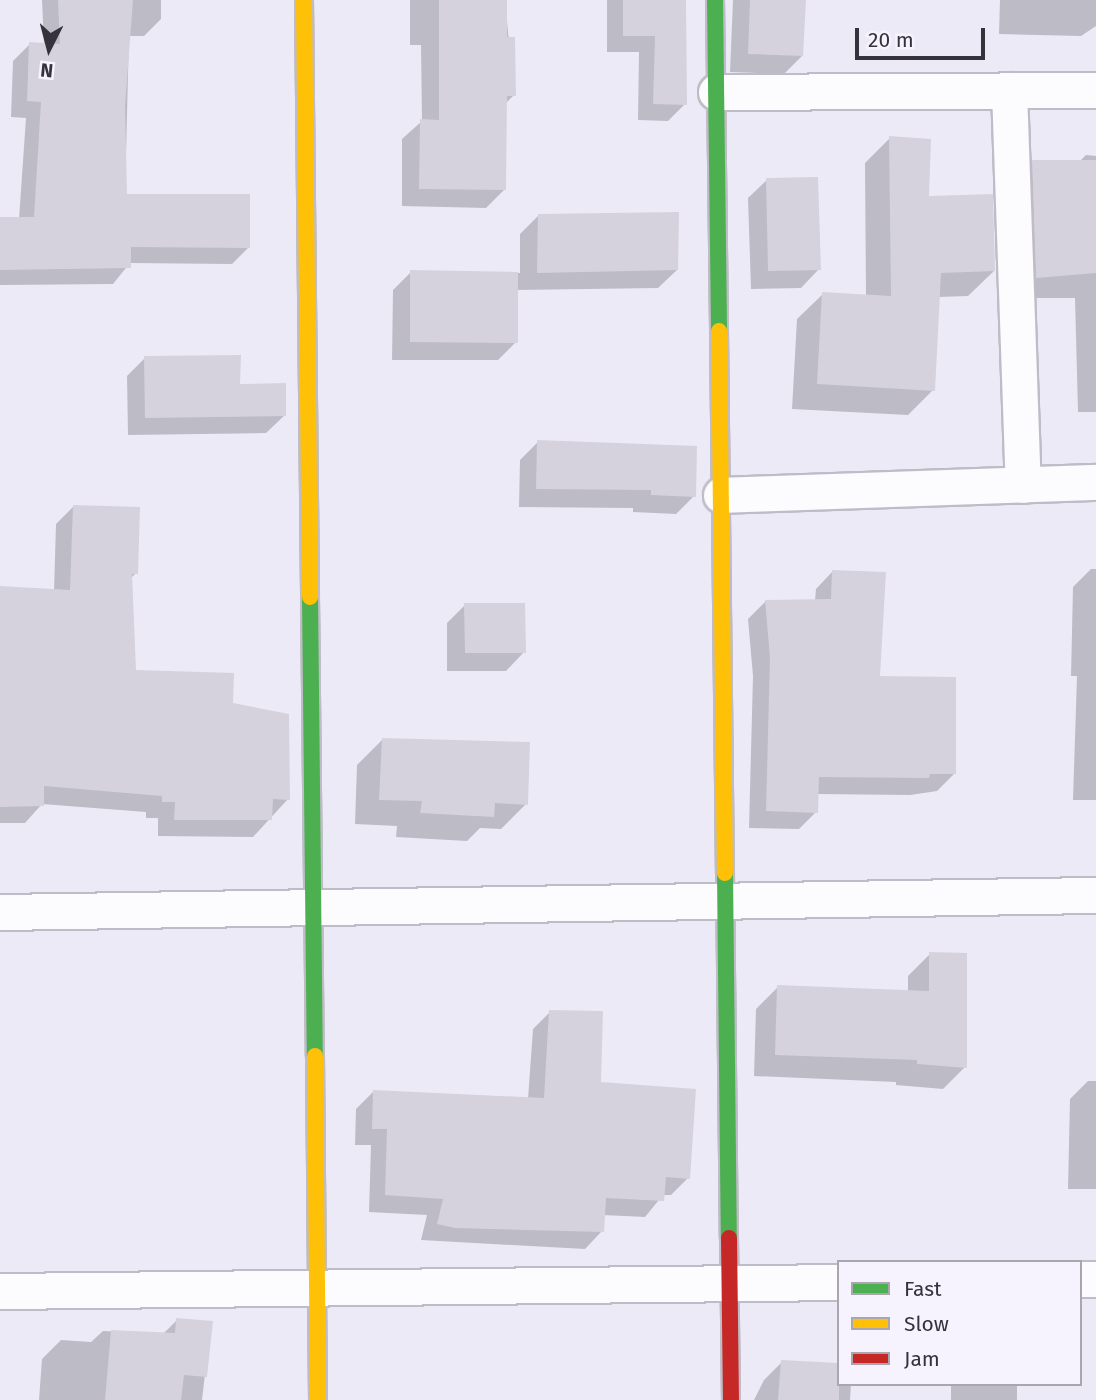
<!DOCTYPE html>
<html>
<head>
<meta charset="utf-8">
<style>
  body { margin:0 }
  #map { position:relative; width:1096px; height:1400px; overflow:hidden; background:#edeaf7; font-family:"Fira Sans",sans-serif }
  div>[style] { position:absolute }
  [style*='--x'] { left:calc(var(--x)*1px); top:calc(var(--y)*1px); width:calc(var(--w)*1px); rotate:calc(var(--a)*1deg) }
  .shadow>* { inset:0; background:#0003 }
  .building>* { inset:0; background:#d5d2dd }
  .roads { filter:drop-shadow(2px 0 #bfbcc7) drop-shadow(-2px 0 #bfbcc7) drop-shadow(0 2px #bfbcc7) drop-shadow(0 -2px #bfbcc7) }
  .street>* { height:35px; margin:-17.5px; padding:0 17.5px; transform-origin:17.5px; border-radius:17.5px; background:#fcfcfe }
  .fast>* { height:16px; margin:-8px; padding:0 8px; transform-origin:8px; border-radius:8px; background:#4caf50 }
  .slow>* { height:16px; margin:-8px; padding:0 8px; transform-origin:8px; border-radius:8px; background:#ffc107 }
  .jam>* { height:16px; margin:-8px; padding:0 8px; transform-origin:8px; border-radius:8px; background:#c62828 }
  span { translate:-50% -50%; white-space:nowrap; text-align:center; line-height:1.15; -webkit-text-stroke:5px #f6f3fe; paint-order:stroke }
  .legend { position:absolute; left:837px; top:1260px; width:245px; height:126px; box-sizing:border-box; background:#f6f3fe; border:2px solid #a9a6b0; margin:0; padding:9px 12px; list-style:none; font-size:21px; color:#35323c }
  .legend li { display:flex; align-items:center; gap:14px; height:35px }
  .legend b { width:35px; border:2px solid #a9a6b0 }
  .north { position:absolute; left:14px; top:14px; width:70px; height:70px; -webkit-text-stroke:5px #f6f3fe; paint-order:stroke; rotate:186deg; font-size:19px; font-weight:700; line-height:28px; text-align:center; color:#35323c }
  .north::after { content:''; display:block; margin:auto; width:24px; height:32px; background:#35323c; clip-path:polygon(50% 0,100% 100%,50% 72%,0 100%) }
  .scale { position:absolute; left:855px; top:28px; width:130px; height:32px; box-sizing:border-box; border:4px solid #35323c; border-top:0; padding-left:9px; font-size:21px; line-height:24px; white-space:nowrap; color:#35323c; -webkit-text-stroke:5px #f6f3fe; paint-order:stroke }
</style>
</head>
<body>
<div id="map">
  <div class="shadow">
    <div style="clip-path:polygon(42px 0,161px 0,161px 19px,144px 36px,129px 36px,125px 195px,249px 247px,232px 264px,130px 263px,113px 284px,0 285px,0 219px,19px 219px,26px 118px,11px 117px,13px 61px,30px 44px,44px 45px)"></div>
    <div style="clip-path:polygon(410px 0,505px 0,514px 95px,505px 104px,505px 189px,486px 208px,402px 206px,402px 139px,422px 121px,421px 45px,410px 45px)"></div>
    <div style="clip-path:polygon(607px 0,684px 0,685px 104px,668px 121px,638px 120px,639px 52px,607px 52px)"></div>
    <div style="clip-path:polygon(733px 0,804px 0,802px 56px,784px 74px,730px 72px)"></div>
    <div style="clip-path:polygon(1000px 0,1096px 0,1096px 26px,1081px 36px,999px 34px)"></div>
    <div style="clip-path:polygon(890px 138px,927px 198px,994px 271px,968px 296px,938px 297px,933px 390px,908px 415px,792px 409px,797px 319px,823px 294px,866px 296px,865px 163px)"></div>
    <div style="clip-path:polygon(1086px 155px,1096px 156px,1096px 412px,1078px 412px,1075px 298px,1015px 298px,1011px 183px,1032px 162px,1079px 162px)"></div>
    <div style="clip-path:polygon(767px 180px,819px 269px,801px 288px,751px 289px,748px 198px)"></div>
    <div style="clip-path:polygon(538px 216px,677px 270px,658px 288px,516px 290px,516px 342px,498px 360px,392px 360px,393px 290px,411px 272px,520px 273px,520px 234px)"></div>
    <div style="clip-path:polygon(145px 358px,285px 415px,266px 433px,128px 435px,127px 376px)"></div>
    <div style="clip-path:polygon(538px 442px,694px 496px,676px 514px,633px 512px,633px 508px,519px 507px,520px 460px)"></div>
    <div style="clip-path:polygon(73px 507px,136px 573px,131px 578px,134px 672px,231px 705px,288px 799px,253px 837px,158px 836px,158px 818px,146px 818px,146px 812px,42px 804px,25px 823px,0 823px,0 588px,54px 591px,56px 524px)"></div>
    <div style="clip-path:polygon(1091px 569px,1096px 569px,1096px 800px,1073px 800px,1077px 676px,1071px 676px,1073px 587px)"></div>
    <div style="clip-path:polygon(833px 571px,878px 678px,954px 774px,937px 791px,910px 795px,817px 794px,816px 812px,799px 829px,749px 828px,753px 676px,748px 619px,765px 602px,815px 601px,816px 589px)"></div>
    <div style="clip-path:polygon(465px 605px,524px 652px,506px 671px,447px 671px,447px 623px)"></div>
    <div style="clip-path:polygon(382px 740px,526px 804px,501px 829px,480px 828px,467px 841px,396px 837px,397px 826px,355px 824px,357px 765px)"></div>
    <div style="clip-path:polygon(930px 954px,965px 1067px,943px 1089px,896px 1085px,896px 1082px,754px 1076px,756px 1009px,778px 987px,908px 992px,908px 976px)"></div>
    <div style="clip-path:polygon(550px 1012px,599px 1084px,688px 1178px,671px 1195px,663px 1195px,645px 1217px,603px 1215px,602px 1231px,585px 1249px,421px 1240px,427px 1215px,369px 1212px,371px 1145px,355px 1145px,356px 1109px,373px 1092px,528px 1099px,533px 1029px)"></div>
    <div style="clip-path:polygon(1088px 1081px,1096px 1081px,1096px 1189px,1068px 1189px,1070px 1099px)"></div>
    <div style="clip-path:polygon(177px 1320px,211px 1323px,202px 1400px,39px 1400px,42px 1359px,61px 1340px,91px 1342px,103px 1331px,163px 1334px)"></div>
    <div style="clip-path:polygon(782px 1362px,839px 1384px,851px 1384px,850px 1400px,754px 1400px,764px 1380px)"></div>
    <div style="clip-path:polygon(951px 1384px,1017px 1384px,1017px 1400px,951px 1400px)"></div>
  </div>
  <div class="building">
    <div style="clip-path:polygon(58px 0,133px 0,125px 106px,127px 194px,250px 194px,250px 248px,131px 247px,131px 268px,0 270px,0 217px,34px 217px,41px 102px,27px 101px,29px 42px,60px 44px)"></div>
    <div style="clip-path:polygon(439px 0,507px 0,507px 37px,515px 37px,516px 96px,507px 96px,506px 190px,419px 189px,420px 119px,439px 120px)"></div>
    <div style="clip-path:polygon(623px 0,686px 0,687px 105px,653px 104px,655px 36px,623px 36px)"></div>
    <div style="clip-path:polygon(750px 0,806px 0,803px 56px,748px 54px)"></div>
    <div style="clip-path:polygon(889px 136px,931px 139px,929px 196px,993px 194px,995px 271px,941px 273px,935px 391px,817px 384px,822px 292px,891px 296px)"></div>
    <div style="clip-path:polygon(1032px 160px,1096px 160px,1096px 273px,1036px 278px)"></div>
    <div style="clip-path:polygon(818px 177px,821px 270px,768px 271px,766px 178px)"></div>
    <div style="clip-path:polygon(679px 212px,678px 270px,537px 273px,538px 214px)"></div>
    <div style="clip-path:polygon(410px 270px,518px 272px,518px 343px,410px 342px)"></div>
    <div style="clip-path:polygon(241px 355px,240px 384px,286px 383px,286px 416px,145px 418px,144px 356px)"></div>
    <div style="clip-path:polygon(537px 440px,697px 446px,696px 497px,651px 495px,651px 490px,536px 489px)"></div>
    <div style="clip-path:polygon(73px 505px,140px 507px,138px 574px,132px 574px,136px 670px,234px 673px,233px 703px,289px 714px,290px 800px,273px 799px,272px 820px,174px 820px,175px 802px,162px 802px,162px 796px,44px 786px,44px 806px,0 807px,0 586px,70px 590px)"></div>
    <div style="clip-path:polygon(832px 570px,886px 572px,880px 676px,956px 677px,956px 774px,930px 774px,929px 778px,819px 777px,818px 813px,766px 811px,770px 658px,765px 600px,831px 599px)"></div>
    <div style="clip-path:polygon(464px 603px,525px 603px,526px 653px,465px 653px)"></div>
    <div style="clip-path:polygon(382px 738px,530px 742px,528px 805px,495px 803px,494px 817px,420px 813px,422px 801px,379px 800px)"></div>
    <div style="clip-path:polygon(929px 952px,967px 953px,967px 1068px,917px 1064px,917px 1060px,775px 1055px,777px 985px,929px 991px)"></div>
    <div style="clip-path:polygon(549px 1010px,603px 1011px,601px 1082px,696px 1089px,690px 1179px,666px 1177px,664px 1201px,606px 1198px,604px 1232px,455px 1228px,437px 1224px,443px 1199px,385px 1195px,387px 1129px,372px 1129px,373px 1090px,544px 1098px)"></div>
    <div style="clip-path:polygon(176px 1318px,213px 1321px,207px 1377px,184px 1375px,181px 1400px,105px 1400px,111px 1330px,175px 1333px)"></div>
    <div style="clip-path:polygon(781px 1360px,839px 1363px,839px 1400px,778px 1400px)"></div>
  </div>
  <div class="roads">
    <div class="street">
      <div style="--x:1009;--y:90;--w:395;--a:88"></div>
      <div style="--x:716;--y:92;--w:380;--a:-0.3"></div>
      <div style="--x:721;--y:495;--w:375;--a:-2"></div>
      <div style="--x:0;--y:912;--w:1096;--a:-0.89"></div>
      <div style="--x:1080;--y:1279;--w:16;--a:0"></div>
      <div style="--x:0;--y:1291;--w:839;--a:-0.61"></div>
    </div>
    <div class="fast">
      <div style="--x:715;--y:0;--w:331;--a:89.3"></div>
      <div style="--x:310;--y:597;--w:459;--a:89.4"></div>
      <div style="--x:725;--y:873;--w:365;--a:89.4"></div>
    </div>
    <div class="slow">
      <div style="--x:304;--y:0;--w:597;--a:89.42"></div>
      <div style="--x:719;--y:331;--w:542;--a:89.37"></div>
      <div style="--x:315;--y:1056;--w:344;--a:89.5"></div>
    </div>
    <div class="jam">
      <div style="--x:729;--y:1238;--w:162;--a:89.3"></div>
    </div>
  </div>
  <ul class="legend">
  <li><b style="height:9px;background:#4caf50"></b>Fast</li>
  <li><b style="height:9px;background:#ffc107"></b>Slow</li>
  <li><b style="height:9px;background:#c62828"></b>Jam</li>
  </ul>
  <div class="north">N</div>
  <div class="scale">20 m</div>
</div>
</body>
</html>
